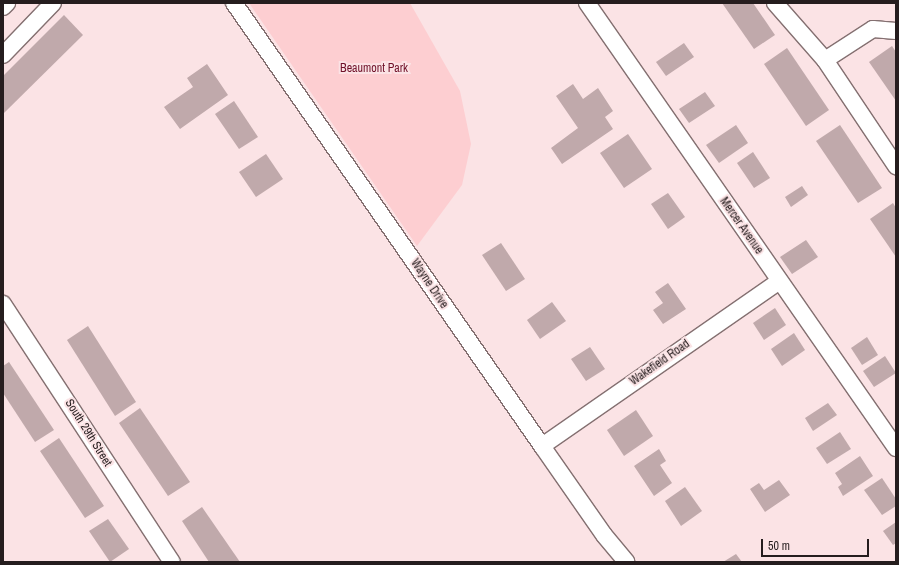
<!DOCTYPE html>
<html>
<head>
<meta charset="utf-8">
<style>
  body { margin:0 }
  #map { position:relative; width:899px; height:565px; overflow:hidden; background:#fbe3e5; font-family:"Archivo Narrow",sans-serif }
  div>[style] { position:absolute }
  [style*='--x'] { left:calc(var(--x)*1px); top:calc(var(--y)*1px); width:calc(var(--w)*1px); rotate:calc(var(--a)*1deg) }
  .green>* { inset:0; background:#fdced1 }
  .building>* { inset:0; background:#c0a9ab }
  .roads { filter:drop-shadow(1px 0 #847071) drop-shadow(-1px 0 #847071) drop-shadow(0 1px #847071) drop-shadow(0 -1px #847071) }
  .minor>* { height:16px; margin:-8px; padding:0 8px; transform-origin:8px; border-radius:8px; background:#fff }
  span { translate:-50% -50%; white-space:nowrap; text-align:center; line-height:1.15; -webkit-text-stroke:4px #fbe3e5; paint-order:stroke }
  .park-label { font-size:12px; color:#701129 }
  .street-label { font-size:12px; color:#251d1e }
  .frame { position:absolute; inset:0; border:4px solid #251d1e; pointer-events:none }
  .scale { position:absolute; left:761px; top:539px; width:108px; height:18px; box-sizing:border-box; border:2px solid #251d1e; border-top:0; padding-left:5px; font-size:12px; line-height:14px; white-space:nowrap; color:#251d1e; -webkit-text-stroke:3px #fbe3e5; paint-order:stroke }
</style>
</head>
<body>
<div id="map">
  <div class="green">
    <div style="clip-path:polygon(249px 3px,410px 3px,460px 91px,471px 144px,462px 185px,417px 246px)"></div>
  </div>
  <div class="building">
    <div style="clip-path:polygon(722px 3px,753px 3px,775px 35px,754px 49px)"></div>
    <div style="clip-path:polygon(64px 15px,83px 35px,3px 114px,3px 76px)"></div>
    <div style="clip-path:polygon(684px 43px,694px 57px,666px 76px,656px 62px)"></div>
    <div style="clip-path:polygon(892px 46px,896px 52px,896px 101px,869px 62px)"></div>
    <div style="clip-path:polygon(787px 48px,829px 110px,806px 126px,764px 64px)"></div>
    <div style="clip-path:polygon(207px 64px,228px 95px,180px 129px,164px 107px,193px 87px,187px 78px)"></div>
    <div style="clip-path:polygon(573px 84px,583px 99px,598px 88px,613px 111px,605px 117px,613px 129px,562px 164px,551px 148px,578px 128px,556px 96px)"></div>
    <div style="clip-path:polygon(705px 92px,715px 106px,689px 123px,679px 109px)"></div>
    <div style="clip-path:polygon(234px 101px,258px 137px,239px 149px,215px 114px)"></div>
    <div style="clip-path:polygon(736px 125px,748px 143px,719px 163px,706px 145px)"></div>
    <div style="clip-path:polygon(840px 125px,882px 188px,858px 203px,816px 141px)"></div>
    <div style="clip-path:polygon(628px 134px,652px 169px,624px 188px,600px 153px)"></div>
    <div style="clip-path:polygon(753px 152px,770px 178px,754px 188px,737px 163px)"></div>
    <div style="clip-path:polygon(266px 154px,283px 179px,256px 197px,239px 172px)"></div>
    <div style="clip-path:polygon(802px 186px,808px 195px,791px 207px,785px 197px)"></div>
    <div style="clip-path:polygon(668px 193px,685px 217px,668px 229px,651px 204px)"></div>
    <div style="clip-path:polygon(893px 203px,896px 208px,896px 257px,870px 219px)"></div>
    <div style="clip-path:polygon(806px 240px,818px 257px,792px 274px,780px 257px)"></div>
    <div style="clip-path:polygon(501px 243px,525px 279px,506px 291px,482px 255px)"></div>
    <div style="clip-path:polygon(668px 283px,686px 309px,663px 324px,653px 310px,663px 303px,655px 292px)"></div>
    <div style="clip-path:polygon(552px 302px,566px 321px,540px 339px,527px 320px)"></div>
    <div style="clip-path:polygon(775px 308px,786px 325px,764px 340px,753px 323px)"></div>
    <div style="clip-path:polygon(88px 326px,136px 402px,115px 416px,67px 340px)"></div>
    <div style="clip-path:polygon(794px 333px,805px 350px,782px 366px,771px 349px)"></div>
    <div style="clip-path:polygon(867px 337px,878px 355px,862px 365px,851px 348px)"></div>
    <div style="clip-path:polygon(590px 347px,605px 369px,586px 381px,571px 359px)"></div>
    <div style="clip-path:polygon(885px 356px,896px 373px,874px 387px,863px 371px)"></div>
    <div style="clip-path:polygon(9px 362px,54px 430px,35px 442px,3px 393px,3px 366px)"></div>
    <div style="clip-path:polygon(828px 403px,837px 415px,813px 431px,805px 418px)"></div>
    <div style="clip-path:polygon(140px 408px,190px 482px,168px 496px,119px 423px)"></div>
    <div style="clip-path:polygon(636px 410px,653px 436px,624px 456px,607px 430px)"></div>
    <div style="clip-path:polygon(840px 432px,851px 449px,827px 464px,816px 448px)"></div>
    <div style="clip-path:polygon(59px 438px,104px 506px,85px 518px,40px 451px)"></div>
    <div style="clip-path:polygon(659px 449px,666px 461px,660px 465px,672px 483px,654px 496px,634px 466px)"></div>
    <div style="clip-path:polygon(860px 456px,873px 476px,843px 496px,838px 487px,842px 484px,835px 473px)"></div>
    <div style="clip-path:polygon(882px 478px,896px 499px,896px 506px,882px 515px,864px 490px)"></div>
    <div style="clip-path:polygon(779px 480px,790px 495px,765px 512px,750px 489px,759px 483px,764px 490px)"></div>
    <div style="clip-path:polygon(685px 487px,702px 511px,681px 526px,665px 501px)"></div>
    <div style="clip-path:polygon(202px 507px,240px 562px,209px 562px,182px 521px)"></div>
    <div style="clip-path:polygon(108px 519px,129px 549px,110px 562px,89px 531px)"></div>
    <div style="clip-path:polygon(896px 522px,896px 543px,893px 545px,883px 531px)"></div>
    <div style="clip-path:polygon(736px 554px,742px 562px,723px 562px)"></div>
  </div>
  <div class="roads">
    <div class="minor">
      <div style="--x:234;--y:3;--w:540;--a:55.19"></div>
      <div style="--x:542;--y:446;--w:108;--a:55.1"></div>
      <div style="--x:604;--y:535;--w:35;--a:50"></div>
      <div style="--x:587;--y:3;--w:542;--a:55.22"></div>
      <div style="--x:775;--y:3;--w:76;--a:48.7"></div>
      <div style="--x:825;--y:60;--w:128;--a:56.2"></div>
      <div style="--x:3;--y:7;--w:6;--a:-45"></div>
      <div style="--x:3;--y:55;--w:72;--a:-46.1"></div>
      <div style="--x:825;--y:60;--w:57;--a:-32.9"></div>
      <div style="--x:873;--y:29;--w:23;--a:5"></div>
      <div style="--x:3;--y:304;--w:308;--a:56.8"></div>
      <div style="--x:542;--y:446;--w:289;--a:-34.8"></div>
    </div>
  </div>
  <div class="park-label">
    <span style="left:374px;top:69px">Beaumont Park</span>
  </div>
  <div class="street-label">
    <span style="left:741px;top:226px;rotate:55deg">Mercer Avenue</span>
    <span style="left:429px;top:284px;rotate:56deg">Wayne Drive</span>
    <span style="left:660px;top:363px;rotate:-35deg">Wakefield Road</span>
    <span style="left:88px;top:433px;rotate:58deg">South 29th Street</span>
  </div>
  <div class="frame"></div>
  <div class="scale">50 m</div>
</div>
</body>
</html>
